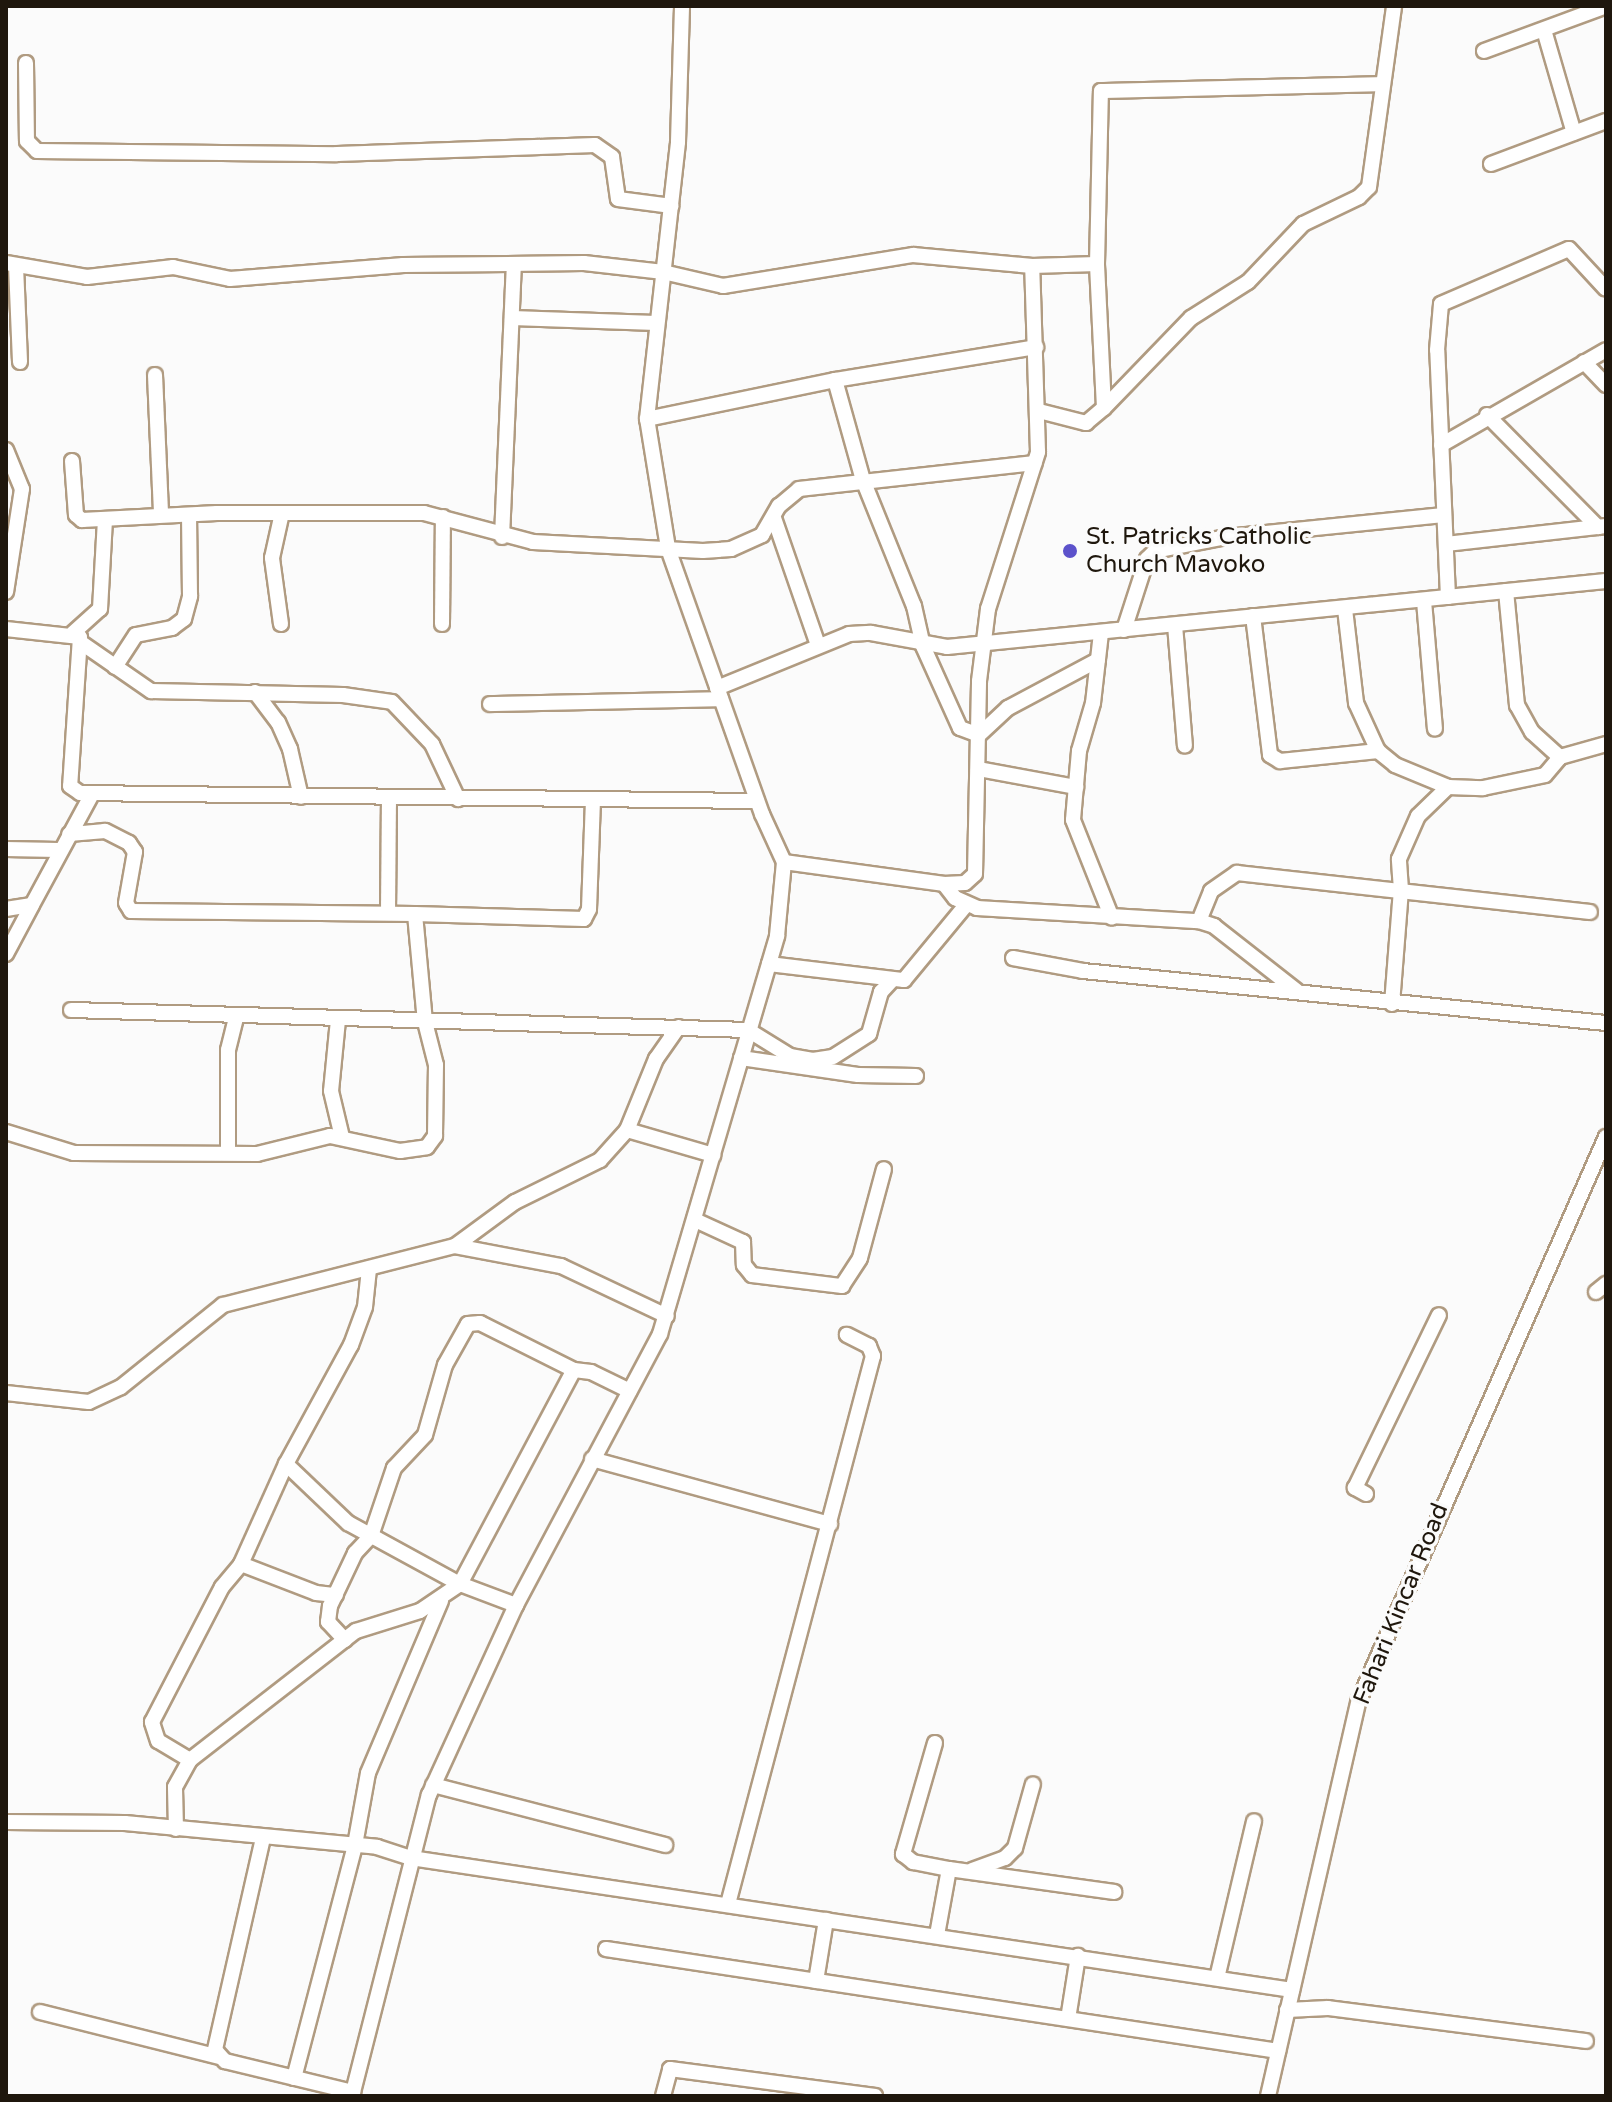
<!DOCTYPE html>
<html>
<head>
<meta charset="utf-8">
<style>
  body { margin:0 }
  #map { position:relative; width:1612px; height:2102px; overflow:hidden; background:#fbfbfb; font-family:"Varela Round",sans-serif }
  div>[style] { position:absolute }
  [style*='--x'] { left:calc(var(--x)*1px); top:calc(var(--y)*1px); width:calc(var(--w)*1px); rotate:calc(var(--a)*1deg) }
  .roads { filter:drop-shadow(2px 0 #b09b81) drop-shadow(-2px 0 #b09b81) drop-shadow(0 2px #b09b81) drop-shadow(0 -2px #b09b81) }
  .street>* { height:14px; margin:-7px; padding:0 7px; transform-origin:7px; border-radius:7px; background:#fff }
  .dots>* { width:22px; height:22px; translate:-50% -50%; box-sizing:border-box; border:4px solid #fbfbfb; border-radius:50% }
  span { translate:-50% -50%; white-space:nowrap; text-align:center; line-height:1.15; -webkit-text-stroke:7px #fbfbfb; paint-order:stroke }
  .poi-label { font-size:24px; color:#1f170d }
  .left { translate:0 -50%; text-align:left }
  .street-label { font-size:24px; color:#1f170d }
  .frame { position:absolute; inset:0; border:8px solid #1f170d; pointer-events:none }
</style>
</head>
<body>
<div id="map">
  <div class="roads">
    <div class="street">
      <div style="--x:1544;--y:30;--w:107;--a:73.8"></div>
      <div style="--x:1484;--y:51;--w:130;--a:-20.2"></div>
      <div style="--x:26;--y:63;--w:78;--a:89.3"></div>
      <div style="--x:27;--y:141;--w:14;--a:45"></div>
      <div style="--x:37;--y:151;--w:300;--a:0.6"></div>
      <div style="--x:337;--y:154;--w:258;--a:-2"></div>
      <div style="--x:595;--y:145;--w:21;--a:35"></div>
      <div style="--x:612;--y:157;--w:42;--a:81.9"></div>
      <div style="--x:618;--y:199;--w:54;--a:7.4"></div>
      <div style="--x:1491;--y:164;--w:123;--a:-20.5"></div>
      <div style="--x:6;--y:263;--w:82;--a:9.8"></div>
      <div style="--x:87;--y:277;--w:87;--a:-6.6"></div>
      <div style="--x:173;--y:267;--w:58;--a:11.9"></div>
      <div style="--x:230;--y:279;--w:174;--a:-4.6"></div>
      <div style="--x:403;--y:265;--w:181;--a:-0.6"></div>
      <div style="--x:584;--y:263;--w:80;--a:6.5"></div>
      <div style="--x:663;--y:272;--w:62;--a:13.1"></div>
      <div style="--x:723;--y:286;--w:193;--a:-9.3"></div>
      <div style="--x:913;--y:255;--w:120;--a:5.3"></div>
      <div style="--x:1032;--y:266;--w:65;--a:-1.8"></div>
      <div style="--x:16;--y:266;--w:96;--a:87.6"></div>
      <div style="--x:512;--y:318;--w:144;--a:2"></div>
      <div style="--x:1584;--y:362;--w:32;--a:46"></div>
      <div style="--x:155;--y:375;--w:140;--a:87.5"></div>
      <div style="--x:835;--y:380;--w:104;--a:74.4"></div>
      <div style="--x:863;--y:480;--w:136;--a:68"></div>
      <div style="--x:914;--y:606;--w:41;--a:77.3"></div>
      <div style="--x:923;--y:646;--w:90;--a:65.7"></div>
      <div style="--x:960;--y:728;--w:20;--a:20"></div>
      <div style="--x:979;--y:735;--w:40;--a:-43"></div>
      <div style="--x:1008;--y:708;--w:102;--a:-28.1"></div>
      <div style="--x:1104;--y:408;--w:125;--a:-46"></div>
      <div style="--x:1191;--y:318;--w:67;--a:-32.3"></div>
      <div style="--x:1248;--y:282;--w:80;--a:-46.5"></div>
      <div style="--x:1303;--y:224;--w:62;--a:-25.7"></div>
      <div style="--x:1359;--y:197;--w:14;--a:-45"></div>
      <div style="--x:1369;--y:187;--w:183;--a:-82.1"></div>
      <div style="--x:1039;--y:411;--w:49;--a:14.3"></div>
      <div style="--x:1086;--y:423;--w:23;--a:-40"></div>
      <div style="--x:1104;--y:408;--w:144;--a:-92.8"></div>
      <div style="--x:1097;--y:264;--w:173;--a:-88.7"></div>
      <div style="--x:1101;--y:91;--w:278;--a:-1.4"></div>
      <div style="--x:1487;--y:415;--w:158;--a:45.3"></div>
      <div style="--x:647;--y:419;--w:192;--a:-11.7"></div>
      <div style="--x:835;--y:380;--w:204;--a:-9.3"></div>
      <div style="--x:1441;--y:445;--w:190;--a:-29.9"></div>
      <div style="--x:6;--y:450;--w:42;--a:67.7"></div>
      <div style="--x:22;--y:489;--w:104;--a:98.8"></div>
      <div style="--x:72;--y:461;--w:54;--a:85.8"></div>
      <div style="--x:76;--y:515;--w:8;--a:40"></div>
      <div style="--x:82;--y:520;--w:135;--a:-3"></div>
      <div style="--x:217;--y:513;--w:207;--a:0"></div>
      <div style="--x:424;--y:513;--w:113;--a:14.9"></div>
      <div style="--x:533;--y:542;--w:170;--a:3"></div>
      <div style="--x:703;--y:551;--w:28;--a:-4"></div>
      <div style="--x:731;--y:549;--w:34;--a:-24"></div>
      <div style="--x:762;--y:535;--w:34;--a:-60"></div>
      <div style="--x:779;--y:506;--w:26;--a:-40"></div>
      <div style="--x:799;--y:489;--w:237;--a:-6.3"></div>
      <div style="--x:774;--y:518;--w:134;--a:70.9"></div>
      <div style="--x:502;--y:537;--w:273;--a:-87.5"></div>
      <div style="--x:1446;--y:544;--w:161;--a:-6.4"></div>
      <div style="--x:1506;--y:591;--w:115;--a:84.5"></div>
      <div style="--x:1517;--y:705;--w:31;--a:61"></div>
      <div style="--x:1532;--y:732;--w:38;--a:42"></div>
      <div style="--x:1448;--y:597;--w:247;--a:-92.5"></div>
      <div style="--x:1437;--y:350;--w:46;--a:-85"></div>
      <div style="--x:1441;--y:304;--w:139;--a:-23.3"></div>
      <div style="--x:1569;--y:249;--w:54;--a:47.2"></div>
      <div style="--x:1424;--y:601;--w:128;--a:85.1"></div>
      <div style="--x:1345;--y:609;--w:95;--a:83.3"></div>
      <div style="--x:1356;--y:703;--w:53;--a:65.4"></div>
      <div style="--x:1378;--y:751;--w:22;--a:39"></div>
      <div style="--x:1395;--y:765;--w:57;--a:22.5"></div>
      <div style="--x:1253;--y:616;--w:140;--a:83"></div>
      <div style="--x:1270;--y:755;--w:12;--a:31"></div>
      <div style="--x:1280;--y:761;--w:99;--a:-5.8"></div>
      <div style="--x:281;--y:624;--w:67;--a:-97.8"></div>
      <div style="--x:272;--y:558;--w:46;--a:-77.5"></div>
      <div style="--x:442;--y:624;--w:107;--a:-89.5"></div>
      <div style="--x:1175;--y:625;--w:121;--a:85.3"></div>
      <div style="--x:6;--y:629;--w:74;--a:6.2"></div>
      <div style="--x:80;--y:637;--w:149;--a:93.8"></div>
      <div style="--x:70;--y:786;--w:12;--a:35"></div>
      <div style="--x:80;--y:793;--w:677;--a:0.68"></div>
      <div style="--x:1124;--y:630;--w:75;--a:-72.1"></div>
      <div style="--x:1147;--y:559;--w:11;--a:-45"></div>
      <div style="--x:1155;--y:551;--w:72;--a:-11.2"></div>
      <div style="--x:1226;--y:537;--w:219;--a:-5.8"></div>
      <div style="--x:73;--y:633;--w:36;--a:-42"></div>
      <div style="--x:100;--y:609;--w:89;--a:-86.8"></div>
      <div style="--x:1101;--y:633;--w:70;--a:96.5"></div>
      <div style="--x:1093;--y:703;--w:50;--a:106.3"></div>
      <div style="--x:1079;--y:751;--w:69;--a:95"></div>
      <div style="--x:1073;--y:820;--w:105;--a:68.3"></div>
      <div style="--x:83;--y:644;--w:83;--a:34.7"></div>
      <div style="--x:151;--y:691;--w:192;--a:1.2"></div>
      <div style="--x:343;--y:695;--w:49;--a:8.1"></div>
      <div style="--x:392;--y:702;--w:58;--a:46.4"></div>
      <div style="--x:432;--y:744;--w:61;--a:64.7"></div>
      <div style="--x:115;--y:667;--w:38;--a:-57"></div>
      <div style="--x:136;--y:635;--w:37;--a:-11"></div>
      <div style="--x:172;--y:628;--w:15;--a:-37"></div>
      <div style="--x:184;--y:619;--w:24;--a:-75"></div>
      <div style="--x:190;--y:596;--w:81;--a:-90.7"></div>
      <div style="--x:717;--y:688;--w:143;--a:-22.2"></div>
      <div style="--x:849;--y:634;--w:22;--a:-3"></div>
      <div style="--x:871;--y:633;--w:77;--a:10.4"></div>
      <div style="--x:947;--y:647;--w:662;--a:-5.72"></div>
      <div style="--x:255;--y:692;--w:38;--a:53"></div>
      <div style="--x:278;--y:722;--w:30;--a:66"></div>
      <div style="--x:290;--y:749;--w:49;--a:77.1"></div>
      <div style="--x:490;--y:704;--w:231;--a:-1.2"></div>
      <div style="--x:978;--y:769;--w:100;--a:10.4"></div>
      <div style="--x:6;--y:849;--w:52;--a:1.1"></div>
      <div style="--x:784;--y:862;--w:162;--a:7.8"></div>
      <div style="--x:944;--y:884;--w:21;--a:-3"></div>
      <div style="--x:965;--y:883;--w:13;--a:-42"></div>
      <div style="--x:975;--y:874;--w:193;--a:-88.8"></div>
      <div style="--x:979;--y:681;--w:73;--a:-82.9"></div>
      <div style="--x:988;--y:609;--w:165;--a:-72.3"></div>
      <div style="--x:1038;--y:452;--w:186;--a:-91.8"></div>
      <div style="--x:944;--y:884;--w:18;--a:52"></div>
      <div style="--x:955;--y:898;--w:24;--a:24"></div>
      <div style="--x:977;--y:908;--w:222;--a:3.4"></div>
      <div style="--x:1199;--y:921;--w:16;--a:18"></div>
      <div style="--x:1214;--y:926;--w:105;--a:38.1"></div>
      <div style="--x:6;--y:909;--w:26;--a:-9"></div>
      <div style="--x:32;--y:905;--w:126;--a:-61.6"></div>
      <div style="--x:388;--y:911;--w:113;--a:-89.5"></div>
      <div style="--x:415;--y:914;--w:169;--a:1.7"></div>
      <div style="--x:584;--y:919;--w:11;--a:-63"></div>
      <div style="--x:589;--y:909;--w:108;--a:-87.9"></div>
      <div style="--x:1199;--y:921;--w:32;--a:-68"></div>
      <div style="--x:1211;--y:891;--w:32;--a:-35"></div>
      <div style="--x:1237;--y:873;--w:355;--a:6.3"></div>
      <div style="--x:6;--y:954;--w:55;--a:-62"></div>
      <div style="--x:1013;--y:958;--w:71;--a:10.5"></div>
      <div style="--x:1083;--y:971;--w:526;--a:5.68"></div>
      <div style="--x:769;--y:964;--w:136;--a:6.8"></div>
      <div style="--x:904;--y:980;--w:97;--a:-50.4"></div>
      <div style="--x:1392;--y:1004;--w:114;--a:-85.5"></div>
      <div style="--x:1401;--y:890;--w:31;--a:-94"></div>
      <div style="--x:1399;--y:859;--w:47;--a:-66.2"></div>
      <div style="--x:1418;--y:816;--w:42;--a:-44"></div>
      <div style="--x:1448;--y:787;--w:35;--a:2"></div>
      <div style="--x:1483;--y:788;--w:63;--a:-11.8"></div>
      <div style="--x:1545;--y:775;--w:23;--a:-50"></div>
      <div style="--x:1560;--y:757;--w:48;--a:-15.8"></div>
      <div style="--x:71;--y:1010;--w:677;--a:1.69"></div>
      <div style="--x:748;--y:1030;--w:49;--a:31.8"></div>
      <div style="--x:790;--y:1056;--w:23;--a:10"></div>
      <div style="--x:813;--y:1060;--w:20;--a:-9"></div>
      <div style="--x:833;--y:1057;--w:43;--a:-32.6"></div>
      <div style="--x:869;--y:1034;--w:44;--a:-74.1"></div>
      <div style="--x:881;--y:992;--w:16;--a:-47"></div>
      <div style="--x:338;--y:1020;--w:71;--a:95.6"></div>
      <div style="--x:331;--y:1091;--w:47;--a:76.6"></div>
      <div style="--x:741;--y:1058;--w:118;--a:8.3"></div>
      <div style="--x:858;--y:1075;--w:58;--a:1"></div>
      <div style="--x:627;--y:1130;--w:90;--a:16.2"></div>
      <div style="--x:6;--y:1132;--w:71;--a:17.2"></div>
      <div style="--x:74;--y:1153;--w:183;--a:0.3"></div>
      <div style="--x:257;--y:1154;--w:75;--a:-13.9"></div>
      <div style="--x:330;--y:1136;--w:72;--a:12.1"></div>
      <div style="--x:400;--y:1151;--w:27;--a:-8"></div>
      <div style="--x:427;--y:1147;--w:14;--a:-54"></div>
      <div style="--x:435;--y:1136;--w:71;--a:-89.2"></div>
      <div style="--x:436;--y:1065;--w:44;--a:-104.3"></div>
      <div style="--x:425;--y:1022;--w:108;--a:-95.3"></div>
      <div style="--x:415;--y:914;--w:284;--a:-179.4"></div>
      <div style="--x:131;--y:911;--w:9;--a:-122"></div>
      <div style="--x:126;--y:903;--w:52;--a:-80"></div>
      <div style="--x:135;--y:852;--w:11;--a:-124"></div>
      <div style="--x:129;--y:843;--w:27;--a:-153"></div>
      <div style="--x:105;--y:831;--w:36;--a:175"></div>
      <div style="--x:228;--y:1150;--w:100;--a:-90"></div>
      <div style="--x:228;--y:1050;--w:34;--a:-76"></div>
      <div style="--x:695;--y:1220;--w:53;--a:24.6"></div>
      <div style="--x:743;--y:1242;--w:23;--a:88"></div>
      <div style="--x:744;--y:1265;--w:13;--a:51"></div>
      <div style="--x:752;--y:1275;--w:91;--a:7"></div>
      <div style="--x:842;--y:1286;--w:33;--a:-57"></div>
      <div style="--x:860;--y:1258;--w:92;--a:-74.9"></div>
      <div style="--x:455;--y:1246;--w:108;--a:10.7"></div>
      <div style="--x:561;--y:1266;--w:117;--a:25.3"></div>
      <div style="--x:1596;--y:1292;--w:13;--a:-39"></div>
      <div style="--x:6;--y:1393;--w:83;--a:6.2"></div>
      <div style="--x:89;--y:1402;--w:35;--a:-25"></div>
      <div style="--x:121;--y:1387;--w:131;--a:-38.8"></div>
      <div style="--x:223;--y:1305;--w:239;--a:-14.3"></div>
      <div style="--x:455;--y:1246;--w:74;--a:-36.3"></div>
      <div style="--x:515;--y:1202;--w:95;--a:-26.3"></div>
      <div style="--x:600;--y:1160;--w:40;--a:-48"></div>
      <div style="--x:627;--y:1130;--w:77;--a:-67.8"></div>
      <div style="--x:656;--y:1059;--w:39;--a:-55"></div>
      <div style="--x:592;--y:1459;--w:247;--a:15.3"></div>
      <div style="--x:286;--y:1464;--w:86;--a:43.6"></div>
      <div style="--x:348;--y:1523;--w:128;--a:28.6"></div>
      <div style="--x:460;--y:1584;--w:60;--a:20.6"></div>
      <div style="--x:1366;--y:1494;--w:13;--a:-151"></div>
      <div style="--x:1355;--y:1488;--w:192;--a:-64.1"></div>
      <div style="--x:241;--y:1564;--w:80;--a:21.1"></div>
      <div style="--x:316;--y:1593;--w:20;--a:6"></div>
      <div style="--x:345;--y:1640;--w:25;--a:-133"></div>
      <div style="--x:328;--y:1622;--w:16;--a:-83"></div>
      <div style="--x:330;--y:1606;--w:59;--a:-64.7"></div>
      <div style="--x:355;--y:1553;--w:23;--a:-47"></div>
      <div style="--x:371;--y:1536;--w:72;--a:-71.3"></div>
      <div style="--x:394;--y:1468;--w:45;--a:-46.8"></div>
      <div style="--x:425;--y:1435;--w:73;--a:-74.1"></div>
      <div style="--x:445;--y:1365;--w:47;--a:-60.7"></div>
      <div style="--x:468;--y:1324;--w:12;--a:-5"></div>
      <div style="--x:480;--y:1323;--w:105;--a:26.6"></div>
      <div style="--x:574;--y:1370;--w:17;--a:7"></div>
      <div style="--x:591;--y:1372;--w:43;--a:26"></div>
      <div style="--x:935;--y:1743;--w:116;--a:106.1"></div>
      <div style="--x:903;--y:1854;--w:13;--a:39"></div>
      <div style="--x:913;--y:1862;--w:37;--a:11"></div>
      <div style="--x:190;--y:1760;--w:37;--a:-149"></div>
      <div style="--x:158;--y:1741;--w:20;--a:-108"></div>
      <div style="--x:152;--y:1722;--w:152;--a:-62.6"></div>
      <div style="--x:222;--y:1587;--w:30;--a:-50"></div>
      <div style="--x:241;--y:1564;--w:110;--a:-65.8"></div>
      <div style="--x:286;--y:1464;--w:136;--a:-61.4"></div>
      <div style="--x:351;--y:1345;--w:40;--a:-69.8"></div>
      <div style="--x:365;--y:1307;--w:39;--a:-84"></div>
      <div style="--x:433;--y:1785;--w:240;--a:14.5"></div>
      <div style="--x:6;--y:1822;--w:119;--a:0.5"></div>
      <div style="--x:125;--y:1823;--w:253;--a:5.4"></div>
      <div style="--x:377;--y:1847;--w:36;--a:18"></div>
      <div style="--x:411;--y:1858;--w:891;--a:8.52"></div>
      <div style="--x:176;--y:1829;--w:42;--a:-91.4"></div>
      <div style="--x:175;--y:1787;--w:31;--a:-61"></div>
      <div style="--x:190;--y:1760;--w:210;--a:-37.9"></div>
      <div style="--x:356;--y:1631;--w:67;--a:-17.4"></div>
      <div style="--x:420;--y:1611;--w:48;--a:-34"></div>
      <div style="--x:460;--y:1584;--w:242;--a:-62"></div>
      <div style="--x:263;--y:1838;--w:217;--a:102.8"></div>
      <div style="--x:215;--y:2050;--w:15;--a:48"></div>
      <div style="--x:225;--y:2061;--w:132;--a:13.6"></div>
      <div style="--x:972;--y:1870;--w:35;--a:-20"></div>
      <div style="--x:1005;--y:1858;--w:14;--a:-45"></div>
      <div style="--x:1015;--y:1848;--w:66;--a:-74.3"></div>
      <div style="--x:728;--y:1904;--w:567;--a:-75.18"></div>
      <div style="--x:873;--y:1356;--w:11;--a:-112"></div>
      <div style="--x:869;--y:1346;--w:25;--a:-153"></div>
      <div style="--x:937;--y:1935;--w:67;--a:-79.7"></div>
      <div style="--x:949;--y:1869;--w:167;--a:7.9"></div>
      <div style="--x:606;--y:1949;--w:680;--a:8.63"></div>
      <div style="--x:1217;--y:1978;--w:161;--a:-76.7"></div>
      <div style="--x:816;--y:1981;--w:62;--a:-80.7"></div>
      <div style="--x:1287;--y:2010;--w:41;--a:-2.8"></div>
      <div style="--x:1328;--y:2008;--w:260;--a:7.3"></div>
      <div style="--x:40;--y:2012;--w:185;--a:14.1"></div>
      <div style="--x:1068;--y:2019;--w:64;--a:-81"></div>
      <div style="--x:294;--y:2078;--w:241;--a:-75.3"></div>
      <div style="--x:355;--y:1845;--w:73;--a:-79.8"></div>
      <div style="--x:368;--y:1773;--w:187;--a:-67"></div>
      <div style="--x:352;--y:2096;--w:311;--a:-75.7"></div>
      <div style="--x:429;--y:1795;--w:209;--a:-65.4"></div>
      <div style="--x:516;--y:1605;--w:307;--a:-62"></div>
      <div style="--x:660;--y:1334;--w:415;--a:-73.6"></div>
      <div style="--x:777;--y:936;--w:74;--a:-84.6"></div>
      <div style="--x:784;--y:862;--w:53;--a:-114.6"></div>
      <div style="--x:762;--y:814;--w:282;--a:-109.5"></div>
      <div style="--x:668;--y:548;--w:131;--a:-99.2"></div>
      <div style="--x:647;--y:419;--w:279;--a:-83.6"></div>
      <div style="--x:678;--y:142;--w:136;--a:-88.3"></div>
      <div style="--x:663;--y:2096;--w:28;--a:-75"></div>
      <div style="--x:670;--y:2069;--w:207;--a:7.5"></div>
      <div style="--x:1268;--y:2096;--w:406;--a:-77.1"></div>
      <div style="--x:1359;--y:1700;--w:615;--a:-66.31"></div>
    </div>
  </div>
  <div class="dots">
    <div style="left:1070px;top:551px;background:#5c52cb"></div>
  </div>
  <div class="poi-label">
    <span class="left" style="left:1086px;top:551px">St. Patricks Catholic<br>Church Mavoko</span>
  </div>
  <div class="street-label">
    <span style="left:1401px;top:1604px;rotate:-68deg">Fahari Kincar Road</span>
  </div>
  <div class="frame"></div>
</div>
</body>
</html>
